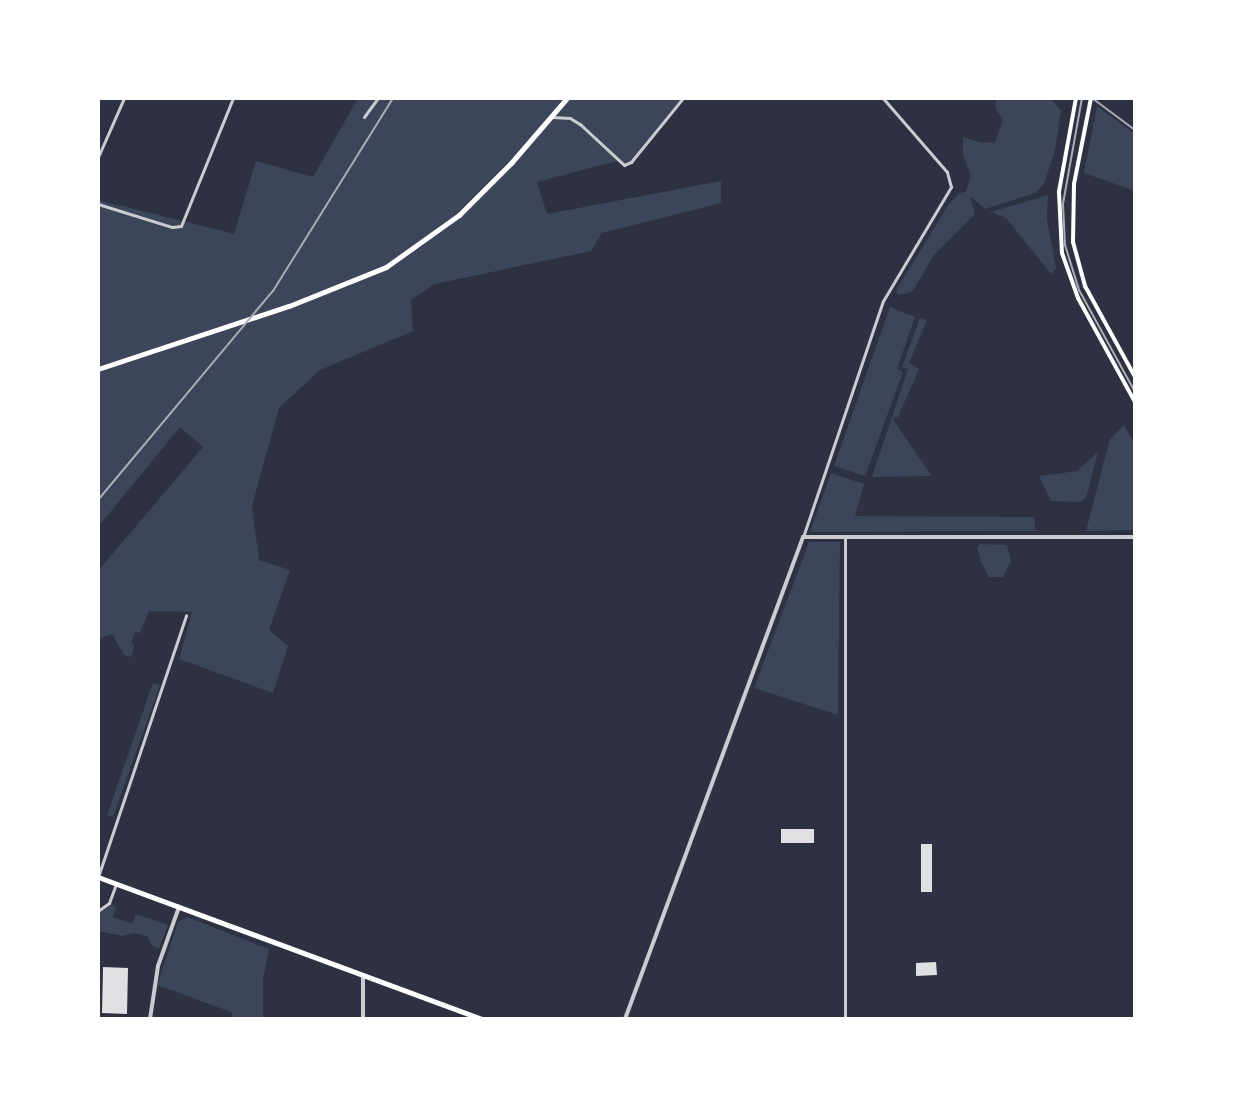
<!DOCTYPE html>
<html>
<head>
<meta charset="utf-8">
<style>
  body { margin:0 }
  #map { position:relative; width:1233px; height:1117px; overflow:hidden; background:#2d3142; font-family:"Roboto Serif",serif }
  div>[style] { position:absolute }
  [style*='--x'] { left:calc(var(--x)*1px); top:calc(var(--y)*1px); width:calc(var(--w)*1px); rotate:calc(var(--a)*1deg) }
  .green>* { inset:0; background:#3c4559 }
  .building>* { inset:0; background:#e0e0e3 }
  .minor>* { height:3px; margin:-1.5px; padding:0 1.5px; transform-origin:1.5px; border-radius:1.5px; background:#caccd0 }
  .tertiary>* { height:4px; margin:-2px; padding:0 2px; transform-origin:2px; border-radius:2px; background:#caccd0 }
  .secondary>* { height:4px; margin:-2px; padding:0 2px; transform-origin:2px; border-radius:2px; background:#fff }
  .primary>* { height:5px; margin:-2.5px; padding:0 2.5px; transform-origin:2.5px; border-radius:2.5px; background:#fff }
  .tram>* { height:2px; margin:-1px; padding:0 1px; transform-origin:1px; border-radius:1px; background:#abadb3 }
  .rail>* { height:2px; margin:-1px; padding:0 1px; transform-origin:1px; border-radius:1px; background:#abadb3 }
  span { translate:-50% -50%; white-space:nowrap; text-align:center; line-height:1.15; -webkit-text-stroke:8px #fff; paint-order:stroke }
  .frame { position:absolute; inset:0; border:100px solid #fff; pointer-events:none }
</style>
</head>
<body>
<div id="map">
  <div class="green">
    <div style="clip-path:polygon(358px 98px,683px 98px,631px 162px,624px 165px,617px 161px,537px 182px,547px 214px,721px 181px,721px 203px,602px 233px,591px 251px,435px 284px,411px 300px,413px 331px,320px 370px,279px 408px,252px 506px,259px 560px,290px 570px,269px 630px,288px 646px,273px 693px,179px 659px,192px 612px,149px 611px,140px 633px,135px 632px,131px 643px,134px 646px,132px 657px,124px 655px,112px 634px,98px 639px,98px 571px,203px 447px,180px 427px,98px 527px,98px 200px,234px 234px,256px 161px,313px 177px)"></div>
    <div style="clip-path:polygon(996px 98px,1050px 98px,1061px 111px,1055px 150px,1044px 184px,1035px 193px,985px 209px,970px 196px,975px 214px,934px 255px,912px 292px,900px 295px,896px 293px,898px 287px,947px 207px,958px 194px,966px 191px,971px 176px,963px 155px,963px 137px,982px 143px,995px 142px,1003px 120px,995px 107px)"></div>
    <div style="clip-path:polygon(1097px 106px,1135px 134px,1135px 191px,1084px 173px)"></div>
    <div style="clip-path:polygon(1048px 195px,1047px 219px,1056px 268px,1051px 274px,1006px 218px,991px 212px)"></div>
    <div style="clip-path:polygon(890px 307px,915px 317px,897px 369px,903px 372px,865px 476px,834px 466px)"></div>
    <div style="clip-path:polygon(920px 318px,927px 320px,909px 363px,919px 369px,898px 417px,892px 418px,932px 476px,872px 477px,908px 369px,902px 367px)"></div>
    <div style="clip-path:polygon(1124px 425px,1135px 445px,1135px 530px,1086px 531px,1110px 439px)"></div>
    <div style="clip-path:polygon(1098px 452px,1086px 498px,1079px 502px,1051px 501px,1039px 476px,1077px 471px)"></div>
    <div style="clip-path:polygon(831px 473px,864px 484px,855px 516px,1034px 517px,1036px 531px,810px 532px)"></div>
    <div style="clip-path:polygon(809px 542px,840px 542px,838px 715px,754px 688px)"></div>
    <div style="clip-path:polygon(980px 544px,1007px 545px,1011px 561px,1003px 577px,989px 577px,981px 562px,977px 548px)"></div>
    <div style="clip-path:polygon(153px 683px,160px 685px,113px 817px,107px 815px)"></div>
    <div style="clip-path:polygon(111px 905px,116px 907px,113px 917px,132px 924px,136px 914px,168px 925px,159px 949px,151px 945px,148px 937px,134px 933px,122px 936px,98px 931px,98px 915px)"></div>
    <div style="clip-path:polygon(187px 917px,269px 949px,263px 980px,263px 1019px,233px 1019px,231px 1012px,157px 985px,178px 922px)"></div>
  </div>
  <div class="building">
    <div style="clip-path:polygon(781px 829px,814px 829px,814px 843px,781px 843px)"></div>
    <div style="clip-path:polygon(921px 844px,932px 844px,932px 892px,921px 892px)"></div>
    <div style="clip-path:polygon(936px 962px,937px 975px,916px 976px,916px 963px)"></div>
    <div style="clip-path:polygon(103px 967px,128px 968px,127px 1014px,102px 1013px)"></div>
  </div>
  <div class="minor">
    <div style="--x:364;--y:117;--w:24;--a:-54"></div>
    <div style="--x:552;--y:117;--w:18;--a:3"></div>
    <div style="--x:570;--y:118;--w:13;--a:32"></div>
    <div style="--x:581;--y:125;--w:59;--a:42.9"></div>
    <div style="--x:624;--y:165;--w:8;--a:-23"></div>
    <div style="--x:631;--y:162;--w:82;--a:-50.9"></div>
    <div style="--x:98;--y:157;--w:64;--a:-66.2"></div>
    <div style="--x:98;--y:204;--w:77;--a:17.3"></div>
    <div style="--x:172;--y:227;--w:9;--a:-6"></div>
    <div style="--x:181;--y:226;--w:138;--a:-67.9"></div>
    <div style="--x:803;--y:537;--w:249;--a:-71.3"></div>
    <div style="--x:883;--y:301;--w:133;--a:-59.2"></div>
    <div style="--x:951;--y:187;--w:16;--a:-105"></div>
    <div style="--x:947;--y:172;--w:98;--a:-130.9"></div>
    <div style="--x:845;--y:537;--w:482;--a:90"></div>
    <div style="--x:98;--y:877;--w:276;--a:-71.4"></div>
    <div style="--x:98;--y:911;--w:14;--a:-36"></div>
    <div style="--x:109;--y:903;--w:20;--a:-70"></div>
  </div>
  <div class="tertiary">
    <div style="--x:363;--y:975;--w:44;--a:90"></div>
    <div style="--x:150;--y:1019;--w:54;--a:-81.4"></div>
    <div style="--x:158;--y:966;--w:63;--a:-70.4"></div>
    <div style="--x:625;--y:1019;--w:514;--a:-69.73"></div>
    <div style="--x:803;--y:537;--w:332;--a:0"></div>
  </div>
  <div class="secondary">
    <div style="--x:1076;--y:98;--w:96;--a:100.3"></div>
    <div style="--x:1059;--y:192;--w:61;--a:87.2"></div>
    <div style="--x:1062;--y:253;--w:48;--a:70.4"></div>
    <div style="--x:1078;--y:298;--w:119;--a:61.3"></div>
    <div style="--x:1091;--y:98;--w:88;--a:101.2"></div>
    <div style="--x:1074;--y:184;--w:58;--a:91"></div>
    <div style="--x:1073;--y:242;--w:46;--a:74.7"></div>
    <div style="--x:1085;--y:286;--w:104;--a:61.2"></div>
  </div>
  <div class="primary">
    <div style="--x:98;--y:369;--w:201;--a:-18.3"></div>
    <div style="--x:289;--y:306;--w:105;--a:-21.9"></div>
    <div style="--x:386;--y:267;--w:90;--a:-35.5"></div>
    <div style="--x:459;--y:215;--w:74;--a:-45"></div>
    <div style="--x:511;--y:163;--w:86;--a:-49.3"></div>
    <div style="--x:98;--y:877;--w:408;--a:20.3"></div>
  </div>
  <div class="tram">
    <div style="--x:1082;--y:98;--w:108;--a:100.2"></div>
    <div style="--x:1063;--y:204;--w:41;--a:87.2"></div>
    <div style="--x:1065;--y:245;--w:47;--a:72.7"></div>
    <div style="--x:1079;--y:290;--w:116;--a:61.2"></div>
  </div>
  <div class="rail">
    <div style="--x:1092;--y:98;--w:54;--a:36.7"></div>
    <div style="--x:98;--y:500;--w:273;--a:-50.1"></div>
    <div style="--x:273;--y:291;--w:227;--a:-58.1"></div>
  </div>
  <div class="frame"></div>
</div>
</body>
</html>
